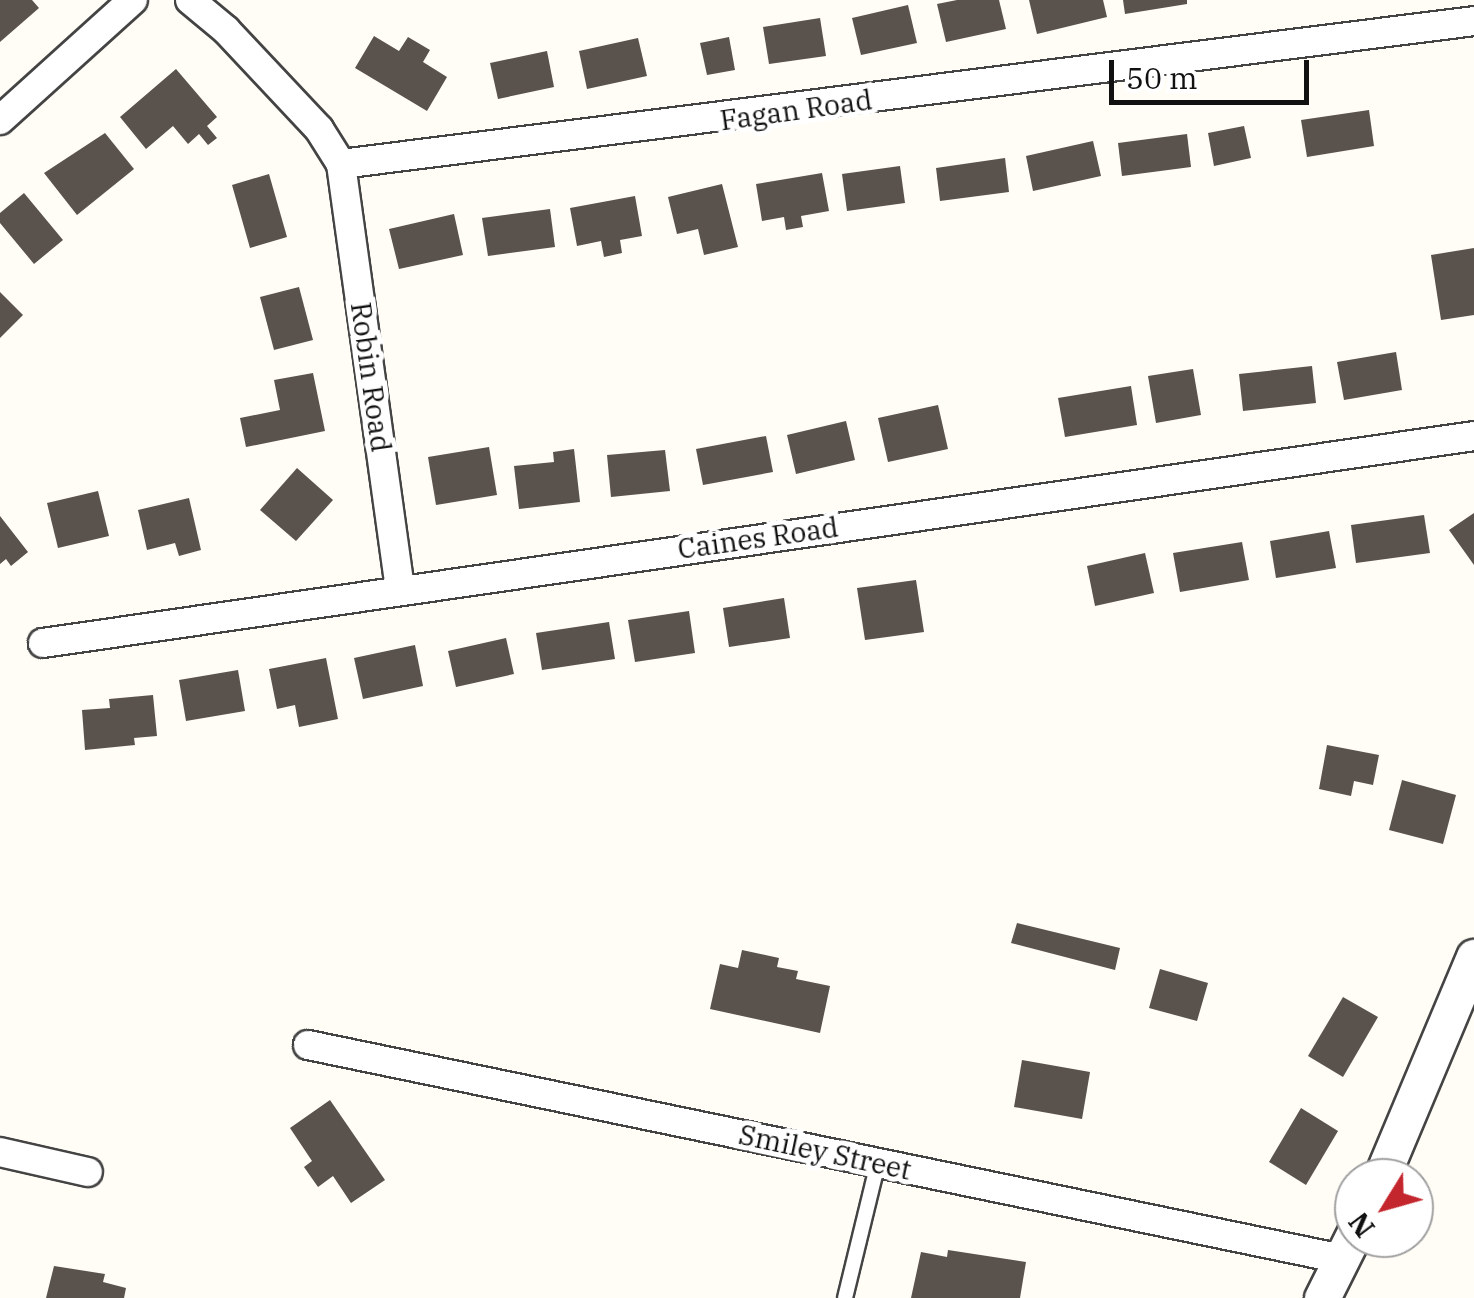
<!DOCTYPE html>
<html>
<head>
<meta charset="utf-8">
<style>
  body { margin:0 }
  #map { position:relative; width:1474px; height:1298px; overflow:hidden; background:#fffdf5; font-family:"IBM Plex Serif",serif }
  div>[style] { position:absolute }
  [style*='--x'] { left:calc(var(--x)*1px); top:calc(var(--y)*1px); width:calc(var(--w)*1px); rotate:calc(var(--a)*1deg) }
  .building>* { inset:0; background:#5a524d }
  .roads { filter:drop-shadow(2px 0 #444) drop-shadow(-2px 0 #444) drop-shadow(0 2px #444) drop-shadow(0 -2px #444) }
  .service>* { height:14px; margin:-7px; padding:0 7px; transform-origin:7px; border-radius:7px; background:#fff }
  .minor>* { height:28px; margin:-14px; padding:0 14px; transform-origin:14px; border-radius:14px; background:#fff }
  .tertiary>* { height:35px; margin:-17.5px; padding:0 17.5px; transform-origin:17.5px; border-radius:17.5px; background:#fff }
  span { translate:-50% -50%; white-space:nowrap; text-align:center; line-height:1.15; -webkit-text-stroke:10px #fff; paint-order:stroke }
  .street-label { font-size:28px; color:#111 }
  .north { position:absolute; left:1334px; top:1158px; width:100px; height:100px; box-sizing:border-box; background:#fff; border:2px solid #a0a0a0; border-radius:50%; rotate:233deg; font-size:28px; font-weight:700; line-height:40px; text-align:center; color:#111 }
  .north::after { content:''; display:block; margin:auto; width:35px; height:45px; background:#c4262e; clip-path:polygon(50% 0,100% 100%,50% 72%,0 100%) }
  .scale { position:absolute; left:1109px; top:60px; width:200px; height:45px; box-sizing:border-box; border:5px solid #111; border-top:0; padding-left:12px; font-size:30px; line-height:35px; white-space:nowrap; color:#111; -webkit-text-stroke:8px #fff; paint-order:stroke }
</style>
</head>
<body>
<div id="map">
  <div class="building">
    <div style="clip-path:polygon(0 0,32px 0,39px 8px,0 42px)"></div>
    <div style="clip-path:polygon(957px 0,999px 0,1006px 29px,946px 42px,937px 4px)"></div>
    <div style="clip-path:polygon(1029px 0,1103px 0,1107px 17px,1037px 34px)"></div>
    <div style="clip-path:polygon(1123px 0,1187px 0,1187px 4px,1125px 14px)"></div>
    <div style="clip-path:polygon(908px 5px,917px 43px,861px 55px,852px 18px)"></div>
    <div style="clip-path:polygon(820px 18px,826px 56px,769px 64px,763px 27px)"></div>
    <div style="clip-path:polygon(374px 36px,399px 51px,408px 37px,430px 50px,423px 62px,447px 77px,427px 111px,355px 68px)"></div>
    <div style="clip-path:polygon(729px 37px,735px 70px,707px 75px,700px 43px)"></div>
    <div style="clip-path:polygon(638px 38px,647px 76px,587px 89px,579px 51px)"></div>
    <div style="clip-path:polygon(547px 51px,554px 87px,498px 99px,490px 63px)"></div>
    <div style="clip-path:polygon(176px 69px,217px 117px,207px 126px,217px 138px,208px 145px,199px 134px,188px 144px,173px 126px,146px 149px,120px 117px)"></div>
    <div style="clip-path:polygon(1369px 110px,1374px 146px,1307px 157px,1301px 120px)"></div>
    <div style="clip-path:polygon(1244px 126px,1251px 158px,1214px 166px,1208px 133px)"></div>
    <div style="clip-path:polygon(105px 133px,134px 169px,77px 215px,44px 173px)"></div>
    <div style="clip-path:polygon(1187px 134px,1191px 167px,1122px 176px,1118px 143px)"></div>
    <div style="clip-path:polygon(1093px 141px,1101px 176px,1033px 191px,1026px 156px)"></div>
    <div style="clip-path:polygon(1005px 158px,1009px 192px,940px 201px,936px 168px)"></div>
    <div style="clip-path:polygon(900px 166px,905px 203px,847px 211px,842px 174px)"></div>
    <div style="clip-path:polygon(822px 173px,829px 211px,801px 216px,803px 227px,786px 230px,784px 217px,762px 221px,756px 184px)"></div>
    <div style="clip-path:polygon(269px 174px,287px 237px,250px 248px,232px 185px)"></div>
    <div style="clip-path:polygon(722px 184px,738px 247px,704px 255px,698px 229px,677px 234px,668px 197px)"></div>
    <div style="clip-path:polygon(24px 193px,63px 240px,34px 264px,0 223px,0 213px)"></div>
    <div style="clip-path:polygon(635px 196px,642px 236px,620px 240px,622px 253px,604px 257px,601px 241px,577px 246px,570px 208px)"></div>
    <div style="clip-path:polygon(550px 209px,555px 247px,488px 256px,482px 218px)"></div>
    <div style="clip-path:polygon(454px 214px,463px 255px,399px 269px,389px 229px)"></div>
    <div style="clip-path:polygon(1474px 248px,1474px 315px,1441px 320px,1431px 255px)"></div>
    <div style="clip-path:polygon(299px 287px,313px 340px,274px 350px,260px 297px)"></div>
    <div style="clip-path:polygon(0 292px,23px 315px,0 338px)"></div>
    <div style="clip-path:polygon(1396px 352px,1402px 390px,1344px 400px,1337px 362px)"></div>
    <div style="clip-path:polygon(1312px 366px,1316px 403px,1243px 411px,1239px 374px)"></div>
    <div style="clip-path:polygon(1193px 369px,1201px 415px,1156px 423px,1148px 376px)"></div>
    <div style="clip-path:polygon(313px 373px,325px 431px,246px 447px,240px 418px,280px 410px,274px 380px)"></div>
    <div style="clip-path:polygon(1131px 386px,1137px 425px,1065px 437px,1058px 398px)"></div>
    <div style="clip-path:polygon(938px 405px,948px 449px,888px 462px,878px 418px)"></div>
    <div style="clip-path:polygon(846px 421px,855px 460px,796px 474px,787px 435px)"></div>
    <div style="clip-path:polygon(766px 436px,773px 472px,703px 485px,696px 449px)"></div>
    <div style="clip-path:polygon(489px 447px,497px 495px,436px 505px,428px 457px)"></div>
    <div style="clip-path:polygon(574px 449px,580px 502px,519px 509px,514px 466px,554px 462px,553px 452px)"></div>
    <div style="clip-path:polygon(665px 450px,670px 491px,611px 497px,607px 455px)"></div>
    <div style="clip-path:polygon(297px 468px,333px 500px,296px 541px,260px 510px)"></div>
    <div style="clip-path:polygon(98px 491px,109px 536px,58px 548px,47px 503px)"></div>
    <div style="clip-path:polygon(189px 498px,201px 550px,179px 556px,175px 543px,147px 550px,138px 510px)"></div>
    <div style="clip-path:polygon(1474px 513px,1474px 565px,1449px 530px)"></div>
    <div style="clip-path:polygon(1424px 515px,1430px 553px,1356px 563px,1351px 525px)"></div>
    <div style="clip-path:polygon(0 516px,28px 552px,11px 566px,6px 559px,0 564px)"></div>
    <div style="clip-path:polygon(1329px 531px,1336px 568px,1276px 578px,1270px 541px)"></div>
    <div style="clip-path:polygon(1242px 542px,1249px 580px,1180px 592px,1173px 553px)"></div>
    <div style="clip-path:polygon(1145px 553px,1154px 593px,1095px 606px,1087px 566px)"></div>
    <div style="clip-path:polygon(916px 580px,924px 632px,865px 640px,857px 588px)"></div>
    <div style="clip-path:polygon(784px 598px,790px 638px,729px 647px,723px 608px)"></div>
    <div style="clip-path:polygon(689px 611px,695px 653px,635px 662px,628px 620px)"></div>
    <div style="clip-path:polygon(609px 622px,615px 659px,542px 670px,536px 633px)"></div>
    <div style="clip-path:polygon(506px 638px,514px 674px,456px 687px,448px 651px)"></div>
    <div style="clip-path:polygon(415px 645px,423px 686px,363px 699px,354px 658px)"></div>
    <div style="clip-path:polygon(326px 658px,338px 719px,299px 727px,295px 705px,277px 709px,269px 669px)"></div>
    <div style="clip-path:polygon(238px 670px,245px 711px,186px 721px,179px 680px)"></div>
    <div style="clip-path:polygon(153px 695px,157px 736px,134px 738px,135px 745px,85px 750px,82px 710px,110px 708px,109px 699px)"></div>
    <div style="clip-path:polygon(1327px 745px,1379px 755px,1373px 785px,1354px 781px,1351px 796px,1319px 789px)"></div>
    <div style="clip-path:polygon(1402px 780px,1456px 795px,1443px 844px,1389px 830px)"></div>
    <div style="clip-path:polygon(1017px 923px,1120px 948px,1115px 970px,1011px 943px)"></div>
    <div style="clip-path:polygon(742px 950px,779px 958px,777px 967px,798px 971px,796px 979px,830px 986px,820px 1033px,710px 1009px,720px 964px,738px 968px)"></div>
    <div style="clip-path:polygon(1160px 969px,1208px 983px,1197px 1021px,1149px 1008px)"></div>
    <div style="clip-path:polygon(1343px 997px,1378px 1017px,1343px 1077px,1308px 1056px)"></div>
    <div style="clip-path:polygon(1022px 1060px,1090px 1072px,1082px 1119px,1014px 1107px)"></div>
    <div style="clip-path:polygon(330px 1100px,385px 1180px,351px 1203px,333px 1176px,318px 1187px,304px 1167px,312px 1161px,290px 1128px)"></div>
    <div style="clip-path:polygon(1301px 1108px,1338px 1131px,1306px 1185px,1269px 1162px)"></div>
    <div style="clip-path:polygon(948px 1250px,1026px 1262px,1020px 1298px,911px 1298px,921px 1252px,947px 1257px)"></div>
    <div style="clip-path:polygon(54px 1266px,105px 1274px,103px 1282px,126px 1288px,124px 1298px,46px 1298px)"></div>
  </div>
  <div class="roads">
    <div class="service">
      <div style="--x:845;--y:1298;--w:139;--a:-76.3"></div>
    </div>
    <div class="minor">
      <div style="--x:190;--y:0;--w:47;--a:39.8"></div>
      <div style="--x:226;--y:30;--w:136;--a:46.8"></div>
      <div style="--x:319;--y:129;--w:41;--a:57.8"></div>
      <div style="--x:341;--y:164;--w:1142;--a:-7.19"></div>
      <div style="--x:0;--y:120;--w:179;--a:-42.1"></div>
      <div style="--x:341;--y:164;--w:429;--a:82.1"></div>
      <div style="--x:43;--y:643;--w:1446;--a:-8.23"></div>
      <div style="--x:308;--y:1045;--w:1056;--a:11.69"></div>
      <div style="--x:0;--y:1152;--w:90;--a:12.8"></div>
    </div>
    <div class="tertiary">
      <div style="--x:1381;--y:1178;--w:240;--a:-67.2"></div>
      <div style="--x:1322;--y:1298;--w:72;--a:-63.4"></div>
    </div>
  </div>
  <div class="street-label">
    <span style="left:796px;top:110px;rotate:-8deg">Fagan Road</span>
    <span style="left:371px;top:377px;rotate:82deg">Robin Road</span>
    <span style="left:758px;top:538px;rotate:-8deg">Caines Road</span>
    <span style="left:825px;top:1152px;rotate:12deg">Smiley Street</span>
  </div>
  <div class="north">N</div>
  <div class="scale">50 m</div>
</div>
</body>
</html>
